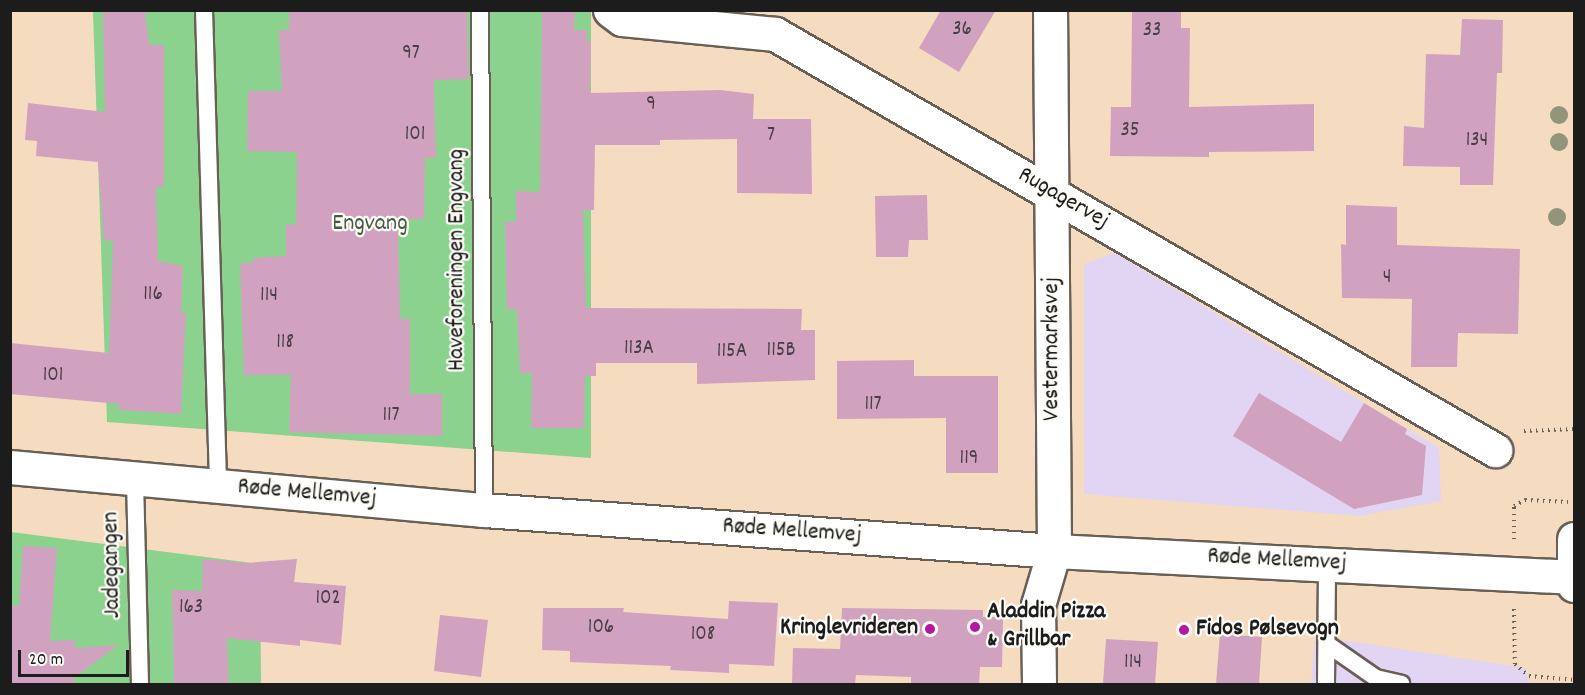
<!DOCTYPE html>
<html>
<head>
<meta charset="utf-8">
<style>
  body { margin:0 }
  #map { position:relative; width:1585px; height:695px; overflow:hidden; background:#f5dbbf; font-family:Dekko,sans-serif }
  div>[style] { position:absolute }
  [style*='--x'] { left:calc(var(--x)*1px); top:calc(var(--y)*1px); width:calc(var(--w)*1px); rotate:calc(var(--a)*1deg) }
  .built>* { inset:0; background:#e2d4f3 }
  .green>* { inset:0; background:#8ad28e }
  .building>* { inset:0; background:#d1a2c0 }
  .path>* { height:4px; margin-top:-2px; transform-origin:0; background:repeating-linear-gradient(90deg,#685f55 0 1.5px,transparent 0 6px) }
  .roads { filter:drop-shadow(2px 0 #685f55) drop-shadow(-2px 0 #685f55) drop-shadow(0 2px #685f55) drop-shadow(0 -2px #685f55) }
  .service>* { height:16px; margin:-8px; padding:0 8px; transform-origin:8px; border-radius:8px; background:#fff }
  .minor>* { height:33px; margin:-16.5px; padding:0 16.5px; transform-origin:16.5px; border-radius:16.5px; background:#fff }
  .tertiary>* { height:33px; margin:-16.5px; padding:0 16.5px; transform-origin:16.5px; border-radius:16.5px; background:#fff }
  .trees>* { width:18px; height:18px; margin:-9px; border-radius:50%; background:#93957b }
  .dots>* { width:16px; height:16px; translate:-50% -50%; box-sizing:border-box; border:3px solid #fdfcf7; border-radius:50% }
  span { translate:-50% -50%; white-space:nowrap; text-align:center; line-height:1.15; -webkit-text-stroke:4.5px #fdfcf7; paint-order:stroke }
  .number-label { font-size:21px; color:#493e45 }
  .number-label span { -webkit-text-stroke-width:0 }
  .street-label { font-size:24px; color:#1c1c1c }
  .park-label { font-size:24px; color:#425c44 }
  .poi-label { font-size:24px; color:#1c1c1c; font-weight:700 }
  .left { translate:0 -50%; text-align:left }
  .right { translate:-100% -50%; text-align:right }
  .frame { position:absolute; inset:0; border:12px solid #1c1c1c; pointer-events:none }
  .scale { position:absolute; left:18px; top:650px; width:111px; height:27px; box-sizing:border-box; border:3px solid #1c1c1c; border-top:0; padding-left:8px; font-size:18px; line-height:21px; white-space:nowrap; color:#1c1c1c; -webkit-text-stroke:4px #fdfcf7; paint-order:stroke }
</style>
</head>
<body>
<div id="map">
  <div class="built">
    <div style="clip-path:polygon(1115px 253px,1439px 448px,1441px 501px,1360px 516px,1084px 494px,1084px 264px)"></div>
    <div style="clip-path:polygon(1315px 636px,1526px 668px,1529px 684px,1311px 684px)"></div>
  </div>
  <div class="green">
    <div style="clip-path:polygon(93px 11px,591px 11px,591px 458px,107px 422px)"></div>
    <div style="clip-path:polygon(11px 532px,260px 564px,261px 684px,11px 684px)"></div>
  </div>
  <div class="building">
    <div style="clip-path:polygon(103px 10px,145px 10px,149px 45px,164px 45px,164px 187px,156px 187px,158px 261px,183px 266px,181px 313px,186px 313px,181px 414px,119px 410px,119px 404px,10px 394px,10px 343px,109px 353px,113px 240px,104px 241px,98px 162px,36px 156px,37px 141px,25px 140px,28px 103px,105px 112px)"></div>
    <div style="clip-path:polygon(289px 10px,467px 10px,469px 79px,434px 80px,436px 158px,425px 158px,424px 219px,404px 219px,404px 226px,398px 226px,400px 319px,410px 319px,410px 394px,442px 394px,442px 436px,289px 432px,291px 375px,244px 375px,240px 263px,253px 263px,253px 258px,286px 256px,286px 224px,296px 225px,297px 152px,247px 151px,248px 91px,282px 91px,279px 30px,289px 30px)"></div>
    <div style="clip-path:polygon(542px 10px,575px 10px,574px 30px,587px 30px,587px 41px,591px 41px,590px 93px,720px 90px,754px 94px,753px 119px,811px 119px,812px 194px,737px 193px,737px 139px,660px 140px,660px 145px,595px 145px,594px 210px,583px 210px,586px 308px,802px 309px,801px 330px,815px 330px,815px 380px,697px 384px,697px 363px,596px 363px,596px 376px,585px 376px,584px 428px,531px 428px,532px 373px,520px 373px,517px 310px,507px 309px,505px 222px,516px 222px,516px 191px,540px 192px)"></div>
    <div style="clip-path:polygon(941px 10px,996px 10px,959px 72px,919px 48px)"></div>
    <div style="clip-path:polygon(1132px 10px,1181px 10px,1181px 28px,1190px 28px,1189px 107px,1314px 104px,1314px 151px,1209px 152px,1209px 157px,1110px 156px,1111px 107px,1131px 107px)"></div>
    <div style="clip-path:polygon(1462px 19px,1503px 20px,1502px 73px,1497px 73px,1493px 185px,1460px 185px,1460px 167px,1403px 166px,1404px 126px,1424px 128px,1426px 54px,1460px 55px)"></div>
    <div style="clip-path:polygon(927px 195px,928px 240px,909px 240px,908px 257px,876px 257px,875px 196px)"></div>
    <div style="clip-path:polygon(1346px 205px,1397px 207px,1397px 245px,1520px 249px,1518px 334px,1458px 333px,1457px 367px,1411px 367px,1412px 299px,1342px 298px,1341px 244px,1346px 245px)"></div>
    <div style="clip-path:polygon(914px 360px,914px 376px,998px 376px,998px 473px,946px 473px,946px 418px,837px 419px,837px 361px)"></div>
    <div style="clip-path:polygon(1259px 393px,1341px 442px,1364px 403px,1407px 429px,1405px 434px,1426px 446px,1422px 495px,1354px 509px,1233px 436px)"></div>
    <div style="clip-path:polygon(23px 546px,57px 548px,50px 641px,75px 640px,75px 648px,118px 645px,74px 678px,74px 684px,10px 684px,10px 606px,19px 606px)"></div>
    <div style="clip-path:polygon(203px 559px,246px 563px,297px 559px,294px 582px,346px 586px,341px 645px,300px 640px,300px 646px,227px 638px,229px 684px,174px 684px,172px 590px,202px 591px)"></div>
    <div style="clip-path:polygon(729px 601px,778px 603px,774px 666px,729px 664px,729px 673px,670px 670px,671px 666px,570px 662px,570px 651px,542px 650px,543px 608px,624px 608px,623px 612px,728px 619px)"></div>
    <div style="clip-path:polygon(842px 608px,983px 610px,983px 617px,1003px 617px,1002px 667px,980px 667px,979px 684px,911px 684px,911px 677px,856px 675px,855px 684px,792px 684px,793px 648px,840px 649px)"></div>
    <div style="clip-path:polygon(440px 615px,488px 620px,481px 677px,434px 671px)"></div>
    <div style="clip-path:polygon(1220px 634px,1262px 637px,1259px 684px,1216px 684px)"></div>
    <div style="clip-path:polygon(1106px 639px,1158px 642px,1155px 684px,1103px 684px)"></div>
  </div>
  <div class="path">
    <div style="--x:1524;--y:431;--w:50;--a:-2.3"></div>
    <div style="--x:1514;--y:539;--w:33;--a:-90"></div>
    <div style="--x:1514;--y:506;--w:13;--a:-29"></div>
    <div style="--x:1525;--y:500;--w:43;--a:2.7"></div>
    <div style="--x:1514;--y:609;--w:55;--a:89"></div>
    <div style="--x:1515;--y:664;--w:18;--a:41"></div>
    <div style="--x:1529;--y:676;--w:45;--a:5.1"></div>
  </div>
  <div class="roads">
    <div class="service">
      <div style="--x:204;--y:10;--w:476;--a:88.3"></div>
      <div style="--x:480;--y:10;--w:500;--a:89.54"></div>
      <div style="--x:135;--y:480;--w:204;--a:88.6"></div>
      <div style="--x:1327;--y:644;--w:60;--a:34.8"></div>
      <div style="--x:1376;--y:678;--w:26;--a:13"></div>
      <div style="--x:1326;--y:684;--w:121;--a:-89.5"></div>
    </div>
    <div class="minor">
      <div style="--x:610;--y:10;--w:15;--a:37"></div>
      <div style="--x:622;--y:19;--w:154;--a:5.6"></div>
      <div style="--x:775;--y:34;--w:832;--a:30.02"></div>
      <div style="--x:1039;--y:684;--w:79;--a:-90.7"></div>
      <div style="--x:1038;--y:605;--w:56;--a:-73.5"></div>
      <div style="--x:1054;--y:551;--w:541;--a:-90.42"></div>
    </div>
    <div class="tertiary">
      <div style="--x:10;--y:467;--w:476;--a:5.2"></div>
      <div style="--x:484;--y:510;--w:571;--a:4.11"></div>
      <div style="--x:1054;--y:551;--w:521;--a:2.86"></div>
      <div style="--x:1574;--y:539;--w:46;--a:90"></div>
    </div>
  </div>
  <div class="trees">
    <div style="left:1559px;top:115px"></div>
    <div style="left:1559px;top:142px"></div>
    <div style="left:1557px;top:217px"></div>
  </div>
  <div class="dots">
    <div style="left:975px;top:627px;background:#b5179e"></div>
    <div style="left:930px;top:629px;background:#b5179e"></div>
    <div style="left:1184px;top:630px;background:#b5179e"></div>
  </div>
  <div class="number-label">
    <span style="left:962px;top:30px">36</span>
    <span style="left:1152px;top:31px">33</span>
    <span style="left:411px;top:54px">97</span>
    <span style="left:651px;top:105px">9</span>
    <span style="left:1130px;top:131px">35</span>
    <span style="left:415px;top:135px">101</span>
    <span style="left:771px;top:136px">7</span>
    <span style="left:1477px;top:141px">134</span>
    <span style="left:1387px;top:278px">4</span>
    <span style="left:153px;top:295px">116</span>
    <span style="left:269px;top:296px">114</span>
    <span style="left:285px;top:343px">118</span>
    <span style="left:639px;top:349px">113A</span>
    <span style="left:781px;top:351px">115B</span>
    <span style="left:732px;top:352px">115A</span>
    <span style="left:53px;top:376px">101</span>
    <span style="left:873px;top:405px">117</span>
    <span style="left:391px;top:416px">117</span>
    <span style="left:969px;top:459px">119</span>
    <span style="left:328px;top:599px">102</span>
    <span style="left:191px;top:608px">163</span>
    <span style="left:601px;top:628px">106</span>
    <span style="left:703px;top:635px">108</span>
    <span style="left:1133px;top:663px">114</span>
  </div>
  <div class="street-label">
    <span style="left:1063px;top:199px;rotate:30deg">Rugagervej</span>
    <span style="left:458px;top:260px;rotate:-90deg">Haveforeningen Engvang</span>
    <span style="left:1053px;top:349px;rotate:-90deg">Vestermarksvej</span>
    <span style="left:307px;top:494px;rotate:5deg">Røde Mellemvej</span>
    <span style="left:792px;top:532px;rotate:4deg">Røde Mellemvej</span>
    <span style="left:1277px;top:561px;rotate:3deg">Røde Mellemvej</span>
    <span style="left:113px;top:565px;rotate:-91deg">Jadegangen</span>
  </div>
  <div class="park-label">
    <span style="left:370px;top:225px">Engvang</span>
  </div>
  <div class="poi-label">
    <span class="left" style="left:987px;top:627px">Aladdin Pizza<br>&amp; Grillbar</span>
    <span class="right" style="left:918px;top:629px">Kringlevrideren</span>
    <span class="left" style="left:1196px;top:630px">Fidos Pølsevogn</span>
  </div>
  <div class="frame"></div>
  <div class="scale">20 m</div>
</div>
</body>
</html>
